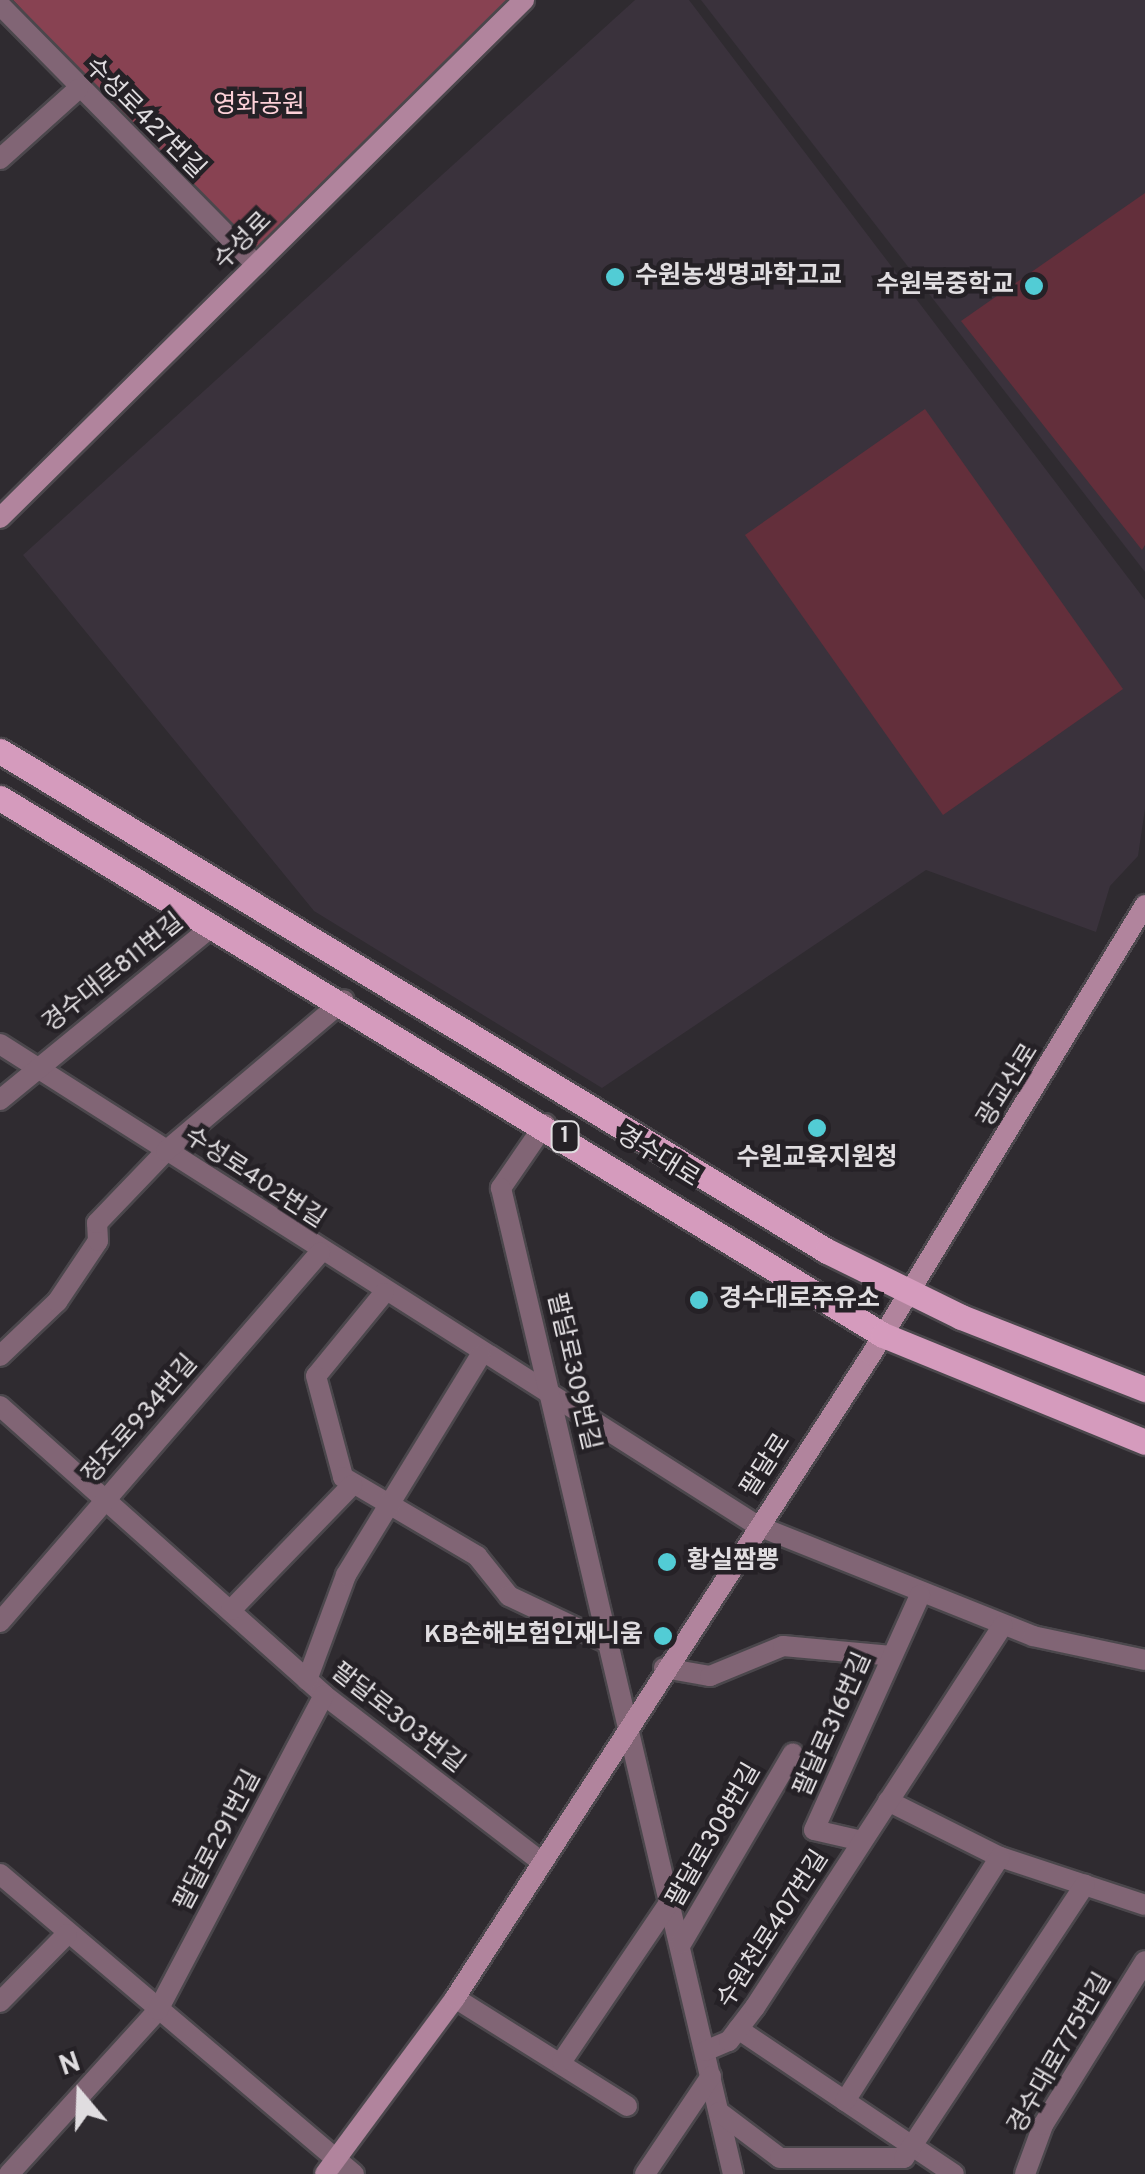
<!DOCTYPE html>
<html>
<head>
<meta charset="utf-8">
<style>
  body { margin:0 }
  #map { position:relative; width:1145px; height:2174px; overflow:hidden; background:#2f2b30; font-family:Overpass,"Noto Sans KR",sans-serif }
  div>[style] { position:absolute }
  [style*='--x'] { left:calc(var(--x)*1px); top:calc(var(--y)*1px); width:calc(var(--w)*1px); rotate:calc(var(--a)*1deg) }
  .built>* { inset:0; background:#3a323c }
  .green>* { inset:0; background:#632f3b }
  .forest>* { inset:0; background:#884252 }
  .roads { filter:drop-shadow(2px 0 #4b474c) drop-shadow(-2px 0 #4b474c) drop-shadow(0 2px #4b474c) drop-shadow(0 -2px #4b474c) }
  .street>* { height:20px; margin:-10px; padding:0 10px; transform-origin:10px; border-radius:10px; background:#816575 }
  .secondary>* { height:20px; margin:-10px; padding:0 10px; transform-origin:10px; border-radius:10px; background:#b1849d }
  .primary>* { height:25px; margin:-12.5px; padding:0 12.5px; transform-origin:12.5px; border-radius:12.5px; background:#d59bbd }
  .dots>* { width:28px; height:28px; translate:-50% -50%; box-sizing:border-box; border:5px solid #252126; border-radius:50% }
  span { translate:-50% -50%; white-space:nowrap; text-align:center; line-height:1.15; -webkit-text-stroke:9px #252126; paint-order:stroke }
  .shield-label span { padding:2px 8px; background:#252126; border:2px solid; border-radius:8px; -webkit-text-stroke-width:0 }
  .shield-label { font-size:22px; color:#e0dde0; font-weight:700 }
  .park-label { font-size:25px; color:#fdd1d8 }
  .street-label { font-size:25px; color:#e0dde0 }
  .poi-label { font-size:25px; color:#e0dde0; font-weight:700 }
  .left { translate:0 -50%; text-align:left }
  .right { translate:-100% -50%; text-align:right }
  .north { position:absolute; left:30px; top:2044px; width:100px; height:100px; -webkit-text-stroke:8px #252126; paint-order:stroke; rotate:341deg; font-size:28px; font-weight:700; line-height:40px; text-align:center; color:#e0dde0 }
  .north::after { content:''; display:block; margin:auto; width:35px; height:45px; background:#e0dde0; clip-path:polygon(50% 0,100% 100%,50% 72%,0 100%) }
</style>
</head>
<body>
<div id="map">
  <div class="built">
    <div style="clip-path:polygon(635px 0,689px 0,1145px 600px,1145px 809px,1138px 856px,1110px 886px,1096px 932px,926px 870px,602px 1088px,314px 911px,23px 555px)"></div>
    <div style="clip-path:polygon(701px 0,1145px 0,1145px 572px)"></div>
  </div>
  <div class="green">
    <div style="clip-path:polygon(1145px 193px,1145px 545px,1142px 550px,961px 321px)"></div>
    <div style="clip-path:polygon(925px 409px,1123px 689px,943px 815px,745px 535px)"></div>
  </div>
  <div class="forest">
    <div style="clip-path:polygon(13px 0,511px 0,257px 257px)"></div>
  </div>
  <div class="roads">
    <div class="street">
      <div style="--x:0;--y:5;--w:365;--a:45.4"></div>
      <div style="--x:0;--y:159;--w:105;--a:-41.9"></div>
      <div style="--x:0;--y:1044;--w:898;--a:32.45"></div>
      <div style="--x:758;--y:1526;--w:296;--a:21.8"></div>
      <div style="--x:1033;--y:1636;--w:115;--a:12.1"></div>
      <div style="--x:0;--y:1100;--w:276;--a:-39.3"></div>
      <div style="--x:545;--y:1124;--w:78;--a:124.5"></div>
      <div style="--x:501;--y:1188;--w:1013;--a:76.76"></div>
      <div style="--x:384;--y:1293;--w:107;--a:129.3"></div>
      <div style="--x:316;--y:1376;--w:105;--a:75"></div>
      <div style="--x:343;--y:1477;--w:156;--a:30.5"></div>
      <div style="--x:477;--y:1556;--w:51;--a:51.3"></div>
      <div style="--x:509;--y:1596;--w:112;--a:25.4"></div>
      <div style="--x:0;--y:1356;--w:79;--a:-43.5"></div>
      <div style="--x:57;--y:1302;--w:73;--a:-56.1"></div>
      <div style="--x:98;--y:1241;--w:18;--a:-93"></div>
      <div style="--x:97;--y:1223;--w:100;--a:-46.2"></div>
      <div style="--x:166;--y:1151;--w:233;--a:-40.3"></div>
      <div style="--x:0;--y:1406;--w:434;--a:41.7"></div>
      <div style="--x:324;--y:1695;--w:271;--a:37.5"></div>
      <div style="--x:231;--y:1610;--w:174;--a:-45.9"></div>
      <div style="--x:0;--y:1622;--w:489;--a:-49.1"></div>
      <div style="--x:664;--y:1668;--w:47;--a:9.9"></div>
      <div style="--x:710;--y:1676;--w:79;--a:-22.3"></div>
      <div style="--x:783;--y:1646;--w:109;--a:5.2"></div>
      <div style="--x:307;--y:1680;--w:112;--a:-69.6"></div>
      <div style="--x:346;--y:1575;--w:257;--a:-58.5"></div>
      <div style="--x:888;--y:1801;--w:125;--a:26.6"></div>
      <div style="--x:1000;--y:1857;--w:153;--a:18.3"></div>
      <div style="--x:862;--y:1841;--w:49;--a:-167.1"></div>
      <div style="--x:814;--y:1830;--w:258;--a:-65.7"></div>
      <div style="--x:0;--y:1874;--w:464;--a:40.3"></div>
      <div style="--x:681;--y:1944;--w:221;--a:-59.6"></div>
      <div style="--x:455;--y:1998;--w:203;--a:32.1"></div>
      <div style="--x:0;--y:2002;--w:95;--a:-45.4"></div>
      <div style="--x:738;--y:2029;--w:260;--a:33.9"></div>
      <div style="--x:705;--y:2051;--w:26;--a:-23"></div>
      <div style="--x:729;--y:2041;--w:43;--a:-52.6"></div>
      <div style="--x:755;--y:2007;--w:455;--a:-57"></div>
      <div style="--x:562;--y:2061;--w:194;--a:-55.9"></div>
      <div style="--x:845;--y:2101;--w:289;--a:-57.6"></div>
      <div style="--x:719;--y:2112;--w:76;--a:37"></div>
      <div style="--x:780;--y:2158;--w:124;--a:0"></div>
      <div style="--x:904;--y:2158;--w:328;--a:-56.5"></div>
      <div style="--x:9;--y:2174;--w:222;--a:-47.7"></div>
      <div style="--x:158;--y:2010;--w:356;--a:-62.2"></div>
      <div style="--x:645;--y:2174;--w:118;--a:-56"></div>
      <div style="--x:1025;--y:2174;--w:52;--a:-69.8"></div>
      <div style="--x:1043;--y:2125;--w:193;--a:-58.1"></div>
    </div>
    <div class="secondary">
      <div style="--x:0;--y:518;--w:737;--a:-44.67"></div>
      <div style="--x:325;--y:2174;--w:219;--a:-53.5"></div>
      <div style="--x:455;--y:1998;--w:766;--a:-57.1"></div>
      <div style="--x:871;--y:1355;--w:527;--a:-58.66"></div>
    </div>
    <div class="primary">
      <div style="--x:0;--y:751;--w:966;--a:31.16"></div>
      <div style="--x:827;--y:1251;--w:149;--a:26.2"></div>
      <div style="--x:961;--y:1317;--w:198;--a:21.4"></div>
      <div style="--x:0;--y:798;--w:1033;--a:31.31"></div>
      <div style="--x:883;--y:1335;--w:283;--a:22.2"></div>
    </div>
  </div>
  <div class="dots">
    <div style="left:615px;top:277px;background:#52ccd5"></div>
    <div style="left:1034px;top:286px;background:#52ccd5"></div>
    <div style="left:817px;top:1128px;background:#52ccd5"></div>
    <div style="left:699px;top:1300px;background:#52ccd5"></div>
    <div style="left:667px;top:1562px;background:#52ccd5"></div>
    <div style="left:663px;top:1636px;background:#52ccd5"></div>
  </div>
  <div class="shield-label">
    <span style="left:565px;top:1137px">1</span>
  </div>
  <div class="park-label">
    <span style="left:259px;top:106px">영화공원</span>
  </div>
  <div class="street-label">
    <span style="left:144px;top:119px;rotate:45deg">수성로427번길</span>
    <span style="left:244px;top:242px;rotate:-45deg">수성로</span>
    <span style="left:114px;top:974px;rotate:-39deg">경수대로811번길</span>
    <span style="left:1009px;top:1086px;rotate:-58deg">광교산로</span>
    <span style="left:657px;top:1158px;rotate:32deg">경수대로</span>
    <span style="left:254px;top:1179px;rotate:33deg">수성로402번길</span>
    <span style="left:572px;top:1372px;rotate:77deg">팔달로309번길</span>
    <span style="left:141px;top:1420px;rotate:-49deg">정조로934번길</span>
    <span style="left:767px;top:1466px;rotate:-57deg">팔달로</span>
    <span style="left:397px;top:1719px;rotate:38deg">팔달로303번길</span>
    <span style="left:834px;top:1725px;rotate:-66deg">팔달로316번길</span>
    <span style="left:715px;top:1836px;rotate:-60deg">팔달로308번길</span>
    <span style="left:219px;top:1841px;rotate:-62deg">팔달로291번길</span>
    <span style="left:774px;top:1930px;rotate:-57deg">수원천로407번길</span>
    <span style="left:1061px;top:2054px;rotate:-60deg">경수대로775번길</span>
  </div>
  <div class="poi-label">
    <span class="left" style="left:635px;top:277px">수원농생명과학고교</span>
    <span class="right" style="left:1014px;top:286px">수원북중학교</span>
    <span style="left:817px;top:1159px">수원교육지원청</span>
    <span class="left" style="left:719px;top:1300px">경수대로주유소</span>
    <span class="left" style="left:687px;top:1562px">황실짬뽕</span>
    <span class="right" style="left:643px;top:1636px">KB손해보험인재니움</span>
  </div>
  <div class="north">N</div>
</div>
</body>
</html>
